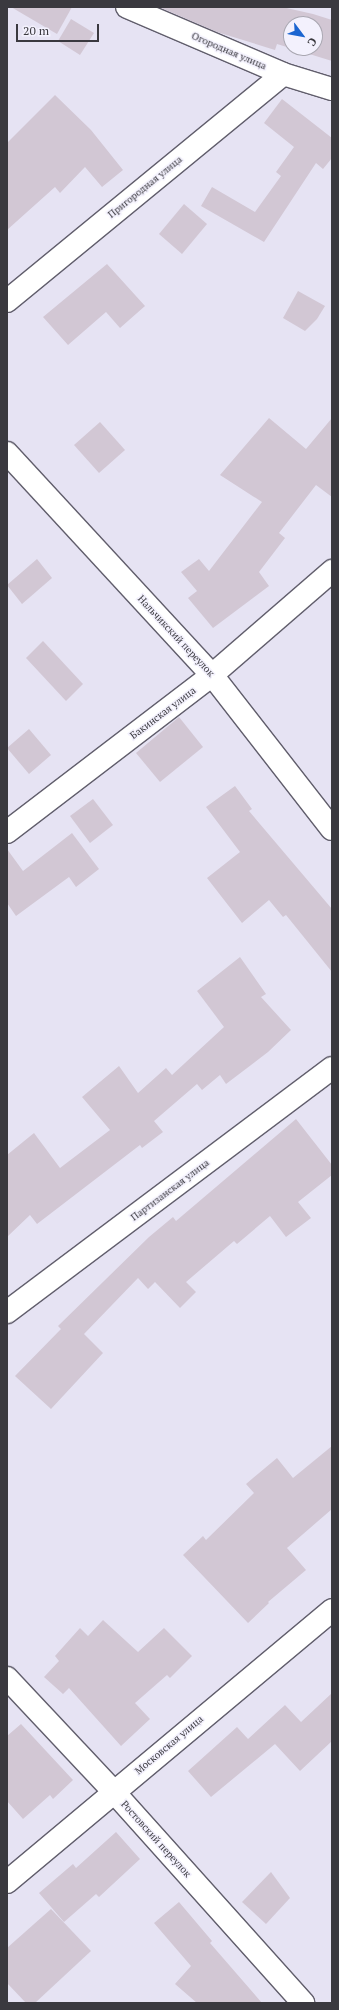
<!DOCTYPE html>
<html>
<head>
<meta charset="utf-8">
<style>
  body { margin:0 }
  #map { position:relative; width:339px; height:2010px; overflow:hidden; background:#e6e3f3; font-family:"PT Serif",serif }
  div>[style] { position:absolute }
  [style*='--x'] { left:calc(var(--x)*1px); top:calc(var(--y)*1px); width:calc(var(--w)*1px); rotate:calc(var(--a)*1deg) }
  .building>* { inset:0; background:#d2c7d4 }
  .roads { filter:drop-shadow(1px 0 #615e6c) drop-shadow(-1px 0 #615e6c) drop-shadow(0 1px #615e6c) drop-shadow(0 -1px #615e6c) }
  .minor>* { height:22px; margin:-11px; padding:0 11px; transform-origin:11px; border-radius:11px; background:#fff }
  span { translate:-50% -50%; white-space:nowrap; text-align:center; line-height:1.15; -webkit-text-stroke:3px #f3f1fd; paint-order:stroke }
  .street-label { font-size:10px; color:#3a393f }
  .frame { position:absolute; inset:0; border:8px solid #3a393f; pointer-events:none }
  .north { position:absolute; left:283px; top:16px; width:40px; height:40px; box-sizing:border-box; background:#f3f1fd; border:1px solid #a9a7b1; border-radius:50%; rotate:122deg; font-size:11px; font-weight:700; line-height:16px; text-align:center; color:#3a393f }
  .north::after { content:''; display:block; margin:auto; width:14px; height:18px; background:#1b65d0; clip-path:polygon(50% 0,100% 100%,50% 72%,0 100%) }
  .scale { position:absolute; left:16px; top:24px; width:83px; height:18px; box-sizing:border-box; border:2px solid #3a393f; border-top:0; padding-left:5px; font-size:12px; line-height:14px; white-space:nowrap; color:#3a393f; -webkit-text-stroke:3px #f3f1fd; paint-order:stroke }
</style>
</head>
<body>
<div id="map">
  <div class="building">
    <div style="clip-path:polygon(11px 7px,72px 7px,57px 34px)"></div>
    <div style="clip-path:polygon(evenodd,159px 7px,282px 7px,313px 14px,332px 20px,332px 61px,277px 44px,275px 50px,217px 32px,159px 7px,291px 24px,315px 24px,315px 48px,291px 48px,291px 24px)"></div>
    <div style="clip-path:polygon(71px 19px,94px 33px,80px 55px,58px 41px)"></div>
    <div style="clip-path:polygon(55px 95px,91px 130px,123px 170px,102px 187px,85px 167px,60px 193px,55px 187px,7px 230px,7px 143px)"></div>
    <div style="clip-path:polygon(282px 99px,332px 138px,332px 158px,323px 169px,316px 163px,264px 242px,201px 206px,212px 187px,255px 212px,281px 176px,276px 172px,294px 147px,264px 123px)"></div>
    <div style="clip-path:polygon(184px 204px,207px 224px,182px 254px,159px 234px)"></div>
    <div style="clip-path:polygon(107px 264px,145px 306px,120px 328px,106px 312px,68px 345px,43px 317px)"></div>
    <div style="clip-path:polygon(298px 291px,325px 306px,317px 319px,305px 331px,283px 318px)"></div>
    <div style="clip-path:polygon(269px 418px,306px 449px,332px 418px,332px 497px,316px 485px,279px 533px,285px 538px,259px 572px,269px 586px,213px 628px,188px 598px,197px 591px,181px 572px,199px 559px,209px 571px,262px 502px,220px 475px)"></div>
    <div style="clip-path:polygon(100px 422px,125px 450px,99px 473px,74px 445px)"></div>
    <div style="clip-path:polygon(37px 559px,52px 578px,22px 604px,7px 585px)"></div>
    <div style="clip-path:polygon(43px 641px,83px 684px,66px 701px,26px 658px)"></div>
    <div style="clip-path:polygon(179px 717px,203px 747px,160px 782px,136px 753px)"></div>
    <div style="clip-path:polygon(29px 729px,51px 755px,29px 774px,7px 748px)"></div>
    <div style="clip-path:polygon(235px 786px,252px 809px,249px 811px,332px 909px,332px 972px,286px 915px,283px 917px,269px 900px,242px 923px,207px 878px,240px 852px,206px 807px)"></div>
    <div style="clip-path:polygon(93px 799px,113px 825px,90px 843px,70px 816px)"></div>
    <div style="clip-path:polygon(72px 833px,99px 869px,76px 887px,69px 877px,16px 916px,7px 903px,7px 849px,23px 871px)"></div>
    <div style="clip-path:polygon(240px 957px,266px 994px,261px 997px,291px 1030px,268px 1052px,226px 1084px,220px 1075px,202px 1090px,197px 1084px,154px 1121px,163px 1132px,142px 1148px,140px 1145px,37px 1224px,30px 1215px,7px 1237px,7px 1155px,34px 1133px,60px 1168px,110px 1130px,82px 1097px,119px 1066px,138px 1093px,166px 1068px,172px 1075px,224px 1027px,197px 991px)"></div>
    <div style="clip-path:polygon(296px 1119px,332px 1165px,332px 1175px,298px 1202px,311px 1218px,286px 1237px,270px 1216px,237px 1244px,234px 1241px,186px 1282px,196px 1292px,180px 1308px,155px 1282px,148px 1289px,138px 1278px,84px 1334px,103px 1353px,51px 1409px,15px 1376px,61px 1329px,58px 1326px,149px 1237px,173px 1217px,176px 1221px)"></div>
    <div style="clip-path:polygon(332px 1446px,332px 1509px,287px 1548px,306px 1570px,268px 1602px,269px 1603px,248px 1623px,183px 1555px,203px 1536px,206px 1540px,254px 1493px,246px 1484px,277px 1458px,293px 1478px)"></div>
    <div style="clip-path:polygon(103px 1620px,138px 1652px,164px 1628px,192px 1656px,170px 1678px,167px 1675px,135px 1703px,150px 1719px,121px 1746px,69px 1688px,63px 1694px,44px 1677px,59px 1661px,55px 1656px,80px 1628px,88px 1636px)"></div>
    <div style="clip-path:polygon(332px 1693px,332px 1741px,300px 1771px,275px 1744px,211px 1797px,188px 1771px,237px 1727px,248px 1739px,285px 1705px,301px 1722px)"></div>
    <div style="clip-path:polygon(21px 1724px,73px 1780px,53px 1799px,50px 1795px,23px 1819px,7px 1801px,7px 1736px)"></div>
    <div style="clip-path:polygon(116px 1832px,140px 1859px,99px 1897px,96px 1894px,64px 1922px,39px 1893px,73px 1864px,76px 1868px)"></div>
    <div style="clip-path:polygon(271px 1872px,290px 1898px,266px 1924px,242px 1902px)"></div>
    <div style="clip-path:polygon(179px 1902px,212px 1941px,210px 1943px,262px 2003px,197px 2003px,175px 1984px,191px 1966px,154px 1923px)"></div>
    <div style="clip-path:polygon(51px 1909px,91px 1951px,35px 2003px,26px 2003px,7px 1983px,7px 1948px)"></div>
  </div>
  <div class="roads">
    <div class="minor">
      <div style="--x:127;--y:7;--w:170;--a:23.2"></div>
      <div style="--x:283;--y:74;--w:51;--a:17"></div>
      <div style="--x:7;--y:301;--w:357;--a:-39.4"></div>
      <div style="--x:7;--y:453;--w:302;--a:47.3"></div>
      <div style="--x:212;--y:675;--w:195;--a:52.1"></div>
      <div style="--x:7;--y:832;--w:258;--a:-37.4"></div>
      <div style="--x:212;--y:675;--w:159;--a:-40.9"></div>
      <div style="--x:7;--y:1312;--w:406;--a:-36.9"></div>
      <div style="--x:7;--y:1678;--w:155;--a:46.8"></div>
      <div style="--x:113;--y:1791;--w:285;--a:48.1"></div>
      <div style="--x:7;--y:1882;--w:424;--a:-39.9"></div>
    </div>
  </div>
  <div class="street-label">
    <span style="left:229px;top:51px;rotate:23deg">Огородная улица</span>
    <span style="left:145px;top:187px;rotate:-39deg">Пригородная улица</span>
    <span style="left:176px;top:636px;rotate:47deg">Нальчикский переулок</span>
    <span style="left:163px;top:713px;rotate:-37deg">Бакинская улица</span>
    <span style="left:170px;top:1190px;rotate:-37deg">Партизанская улица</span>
    <span style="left:169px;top:1745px;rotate:-40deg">Московская улица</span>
    <span style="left:156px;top:1839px;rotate:48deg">Ростовский переулок</span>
  </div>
  <div class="frame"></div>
  <div class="north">С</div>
  <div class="scale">20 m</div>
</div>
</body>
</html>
